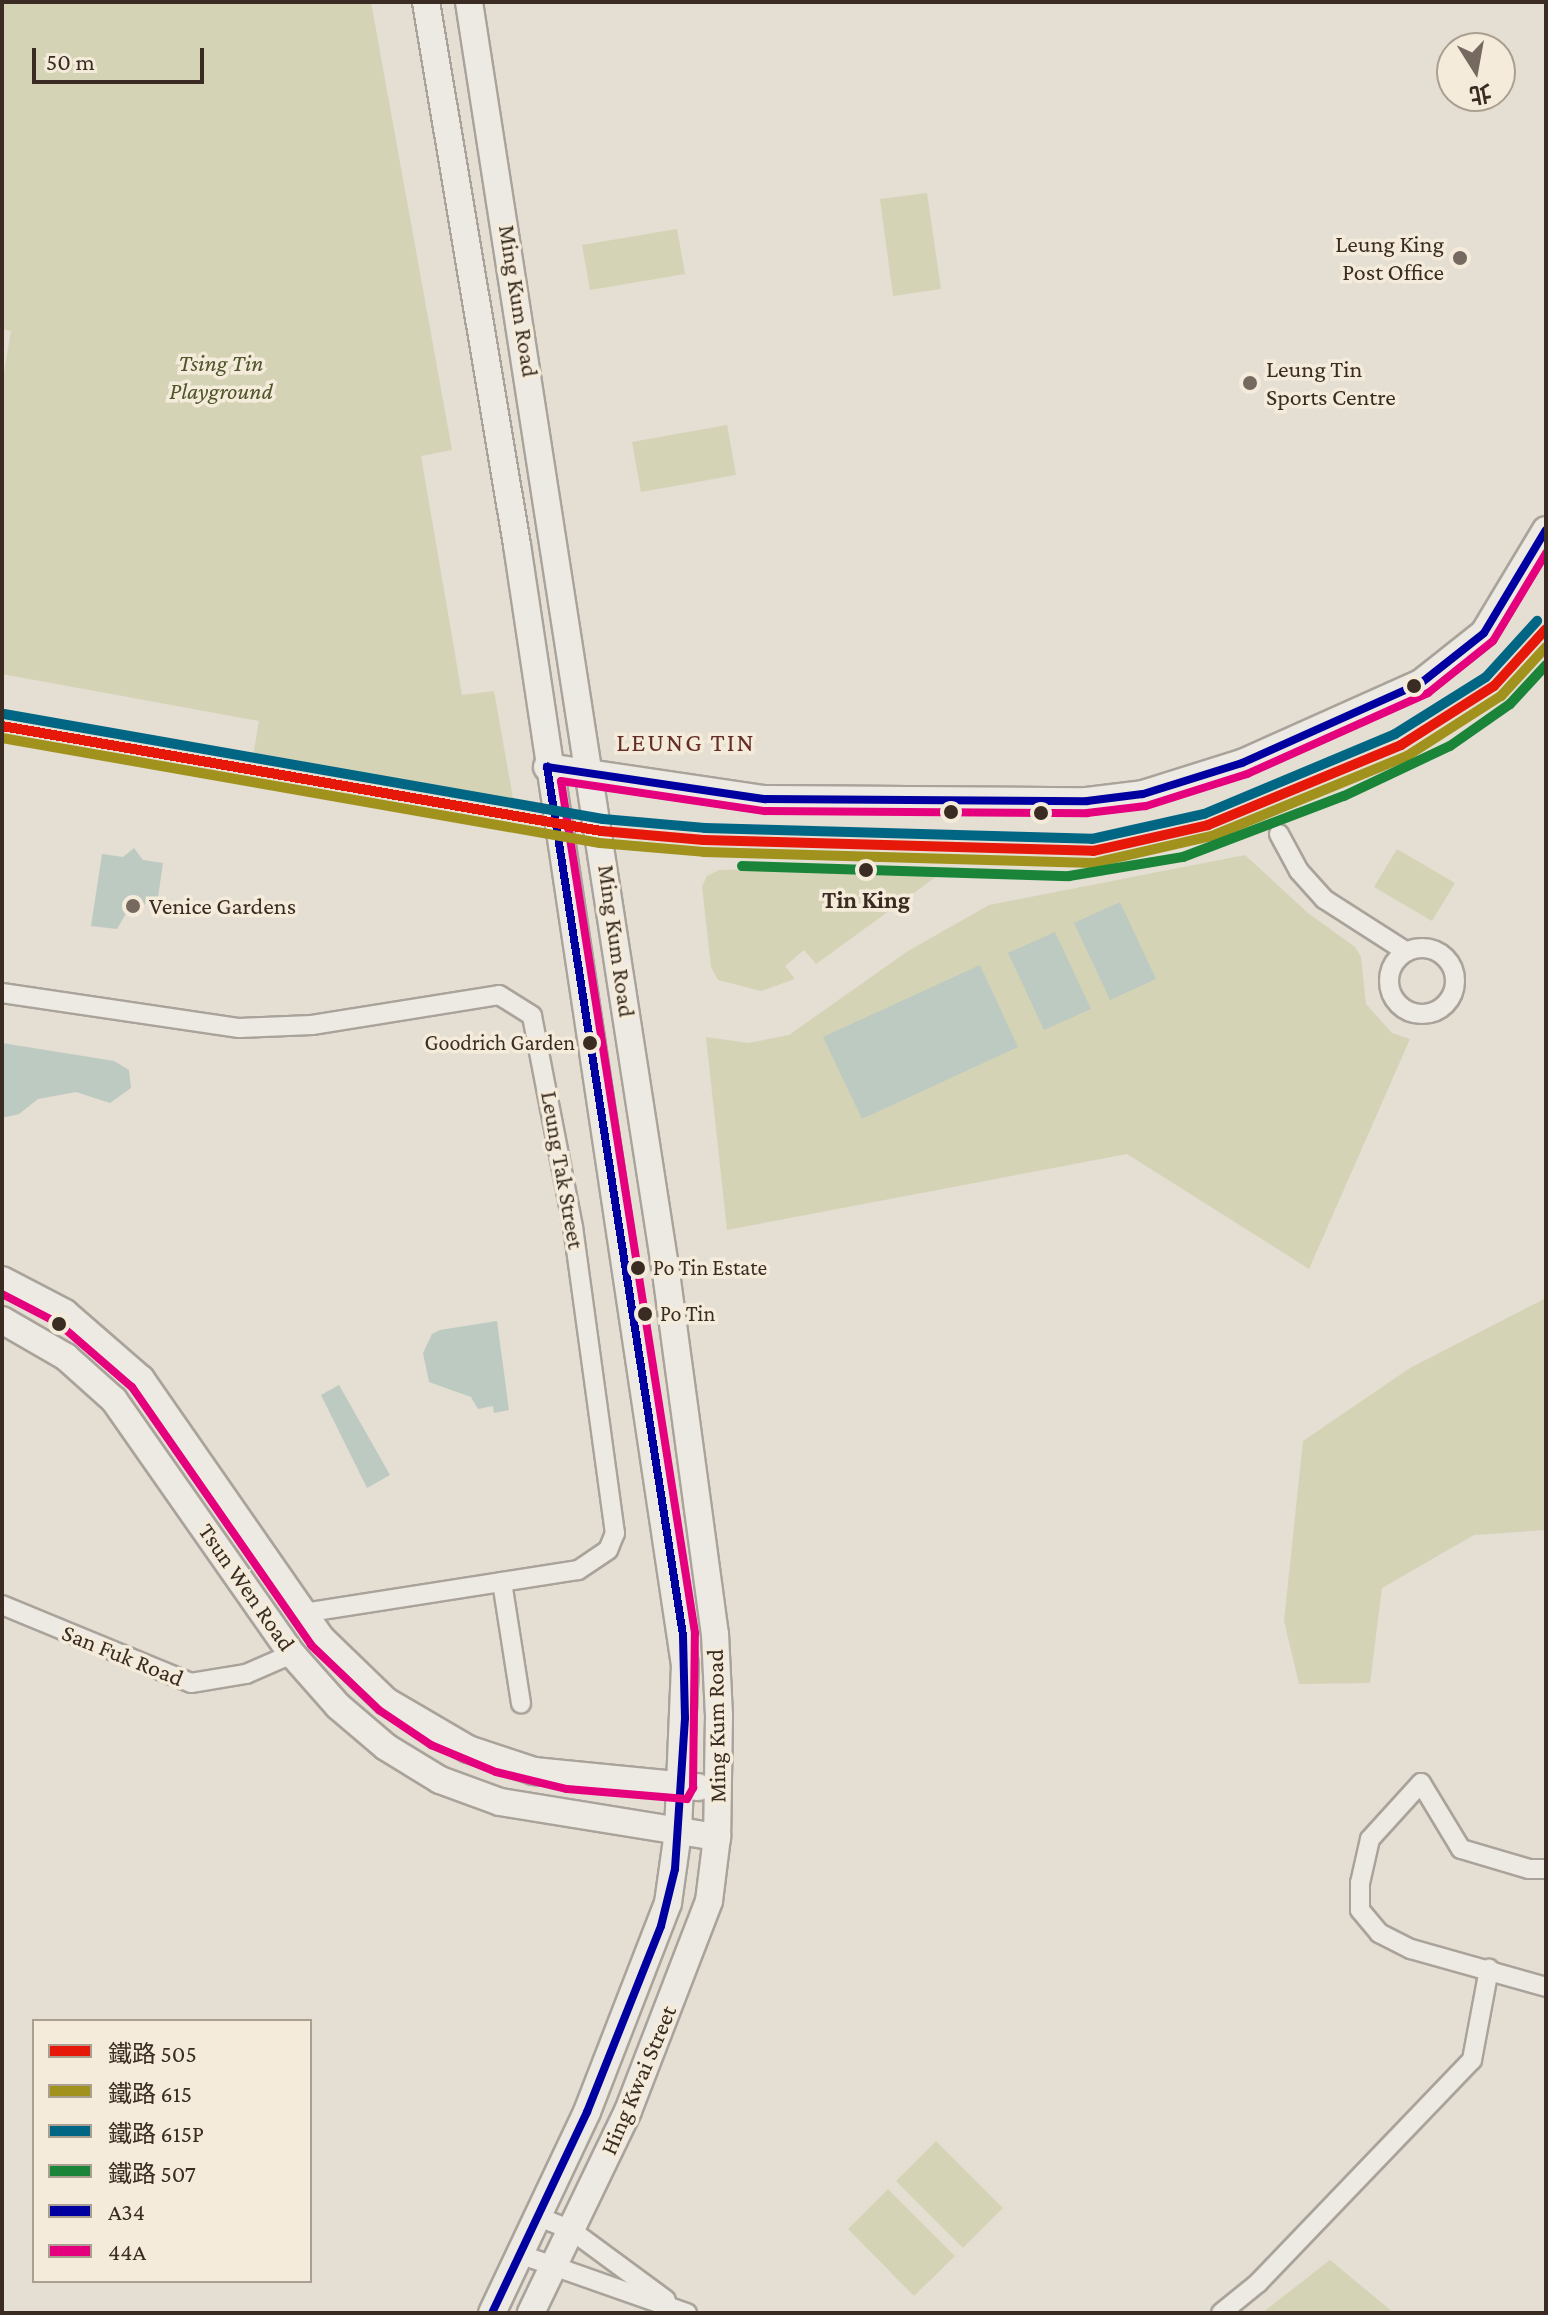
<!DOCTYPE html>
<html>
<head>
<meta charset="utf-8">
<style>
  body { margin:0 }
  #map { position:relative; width:1548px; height:2315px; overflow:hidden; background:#e4ded3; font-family:"Crimson Pro","Noto Sans TC",serif }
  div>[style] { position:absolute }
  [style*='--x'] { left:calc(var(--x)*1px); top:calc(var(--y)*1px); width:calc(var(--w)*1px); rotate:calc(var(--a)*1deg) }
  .green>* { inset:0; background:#d5d3b6 }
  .water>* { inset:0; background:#bccac1 }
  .roads { filter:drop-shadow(2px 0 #aaa39b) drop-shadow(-2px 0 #aaa39b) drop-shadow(0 2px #aaa39b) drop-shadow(0 -2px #aaa39b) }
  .street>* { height:18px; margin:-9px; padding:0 9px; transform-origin:9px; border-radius:9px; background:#edeae3 }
  .street>.ring { margin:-9px; padding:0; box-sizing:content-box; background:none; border:18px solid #edeae3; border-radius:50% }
  .secondary>* { height:26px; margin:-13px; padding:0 13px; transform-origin:13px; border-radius:13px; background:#edeae3 }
  .bus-1>* { height:8px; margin:-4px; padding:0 4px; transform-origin:4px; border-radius:4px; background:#0000a0 }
  .bus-2>* { height:8px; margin:-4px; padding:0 4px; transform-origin:4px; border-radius:4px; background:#e5007d }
  .rail-1>* { height:10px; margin:-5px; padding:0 5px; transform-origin:5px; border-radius:5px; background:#e6180a }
  .rail-2>* { height:10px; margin:-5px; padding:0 5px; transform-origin:5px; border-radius:5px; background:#a0921d }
  .rail-3>* { height:10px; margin:-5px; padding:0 5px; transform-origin:5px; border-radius:5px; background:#006684 }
  .rail-4>* { height:10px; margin:-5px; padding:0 5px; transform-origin:5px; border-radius:5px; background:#1a8539 }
  .dots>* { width:22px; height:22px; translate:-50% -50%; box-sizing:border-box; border:4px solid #f4ebda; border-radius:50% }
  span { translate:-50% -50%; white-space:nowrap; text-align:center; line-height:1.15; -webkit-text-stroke:7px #f4ebda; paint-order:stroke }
  .bus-label { font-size:22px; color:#3a2c22 }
  .right { translate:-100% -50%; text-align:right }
  .left { translate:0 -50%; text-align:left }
  .poi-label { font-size:24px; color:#3a2c22 }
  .street-label { font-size:24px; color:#3a2c22 }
  .park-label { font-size:24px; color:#4e552a; font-style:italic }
  .stop-label { font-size:24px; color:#3a2c22; font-weight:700 }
  .neighbourhood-label { font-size:26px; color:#642d25; letter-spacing:2px }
  .frame { position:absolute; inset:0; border:4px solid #3a2c22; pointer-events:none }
  .legend { position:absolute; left:32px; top:2019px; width:280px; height:264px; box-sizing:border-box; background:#f4ebda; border:2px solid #aa9f90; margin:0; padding:10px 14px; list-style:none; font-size:24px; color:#3a2c22 }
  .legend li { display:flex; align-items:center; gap:16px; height:40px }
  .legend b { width:40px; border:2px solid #aa9f90 }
  .north { position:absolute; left:1436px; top:32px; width:80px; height:80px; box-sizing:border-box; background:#f4ebda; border:2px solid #aa9f90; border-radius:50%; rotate:169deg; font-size:22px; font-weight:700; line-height:32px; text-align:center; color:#3a2c22 }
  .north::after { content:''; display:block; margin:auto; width:28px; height:36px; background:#766a60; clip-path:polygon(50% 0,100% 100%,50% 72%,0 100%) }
  .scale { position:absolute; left:32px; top:48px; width:172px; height:36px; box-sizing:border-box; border:4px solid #3a2c22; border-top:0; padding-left:10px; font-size:24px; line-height:28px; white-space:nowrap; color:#3a2c22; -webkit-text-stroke:6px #f4ebda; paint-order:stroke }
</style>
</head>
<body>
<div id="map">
  <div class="green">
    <div style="clip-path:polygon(2px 2px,371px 2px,452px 450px,421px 456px,462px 695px,494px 691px,514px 804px,253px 756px,259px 721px,2px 674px,2px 384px,11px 331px,2px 329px)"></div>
    <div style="clip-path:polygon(927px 193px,941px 289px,893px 296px,880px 199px)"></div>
    <div style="clip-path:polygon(677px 229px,685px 274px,590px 290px,582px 245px)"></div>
    <div style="clip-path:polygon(727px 425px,736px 475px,641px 492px,632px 442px)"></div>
    <div style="clip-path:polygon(1397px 849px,1455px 883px,1432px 921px,1374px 887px)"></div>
    <div style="clip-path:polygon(1245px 855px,1308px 913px,1355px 947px,1361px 957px,1366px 1004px,1392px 1033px,1410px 1039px,1309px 1269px,1127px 1154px,727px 1230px,706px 1037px,748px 1043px,789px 1035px,908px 951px,989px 905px)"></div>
    <div style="clip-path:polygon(719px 870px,756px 869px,940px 874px,816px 964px,804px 950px,785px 966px,795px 979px,761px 991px,718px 980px,711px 967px,702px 886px,707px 876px)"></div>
    <div style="clip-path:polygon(1546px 1298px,1546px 1530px,1474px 1535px,1382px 1588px,1370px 1683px,1299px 1684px,1284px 1621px,1303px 1441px,1410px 1368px)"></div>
    <div style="clip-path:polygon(936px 2141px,1003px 2208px,963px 2248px,896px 2181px)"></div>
    <div style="clip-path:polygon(888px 2189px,955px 2256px,914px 2296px,848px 2229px)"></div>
    <div style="clip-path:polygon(1330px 2260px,1394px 2313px,1262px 2313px)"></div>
  </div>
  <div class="water">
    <div style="clip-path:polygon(134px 848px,143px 860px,163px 863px,158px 897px,125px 915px,117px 929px,91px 926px,102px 854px,123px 857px)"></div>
    <div style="clip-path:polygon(1120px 902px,1156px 979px,1110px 1000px,1074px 923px)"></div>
    <div style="clip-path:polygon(1055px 932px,1091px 1009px,1044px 1030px,1008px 953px)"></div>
    <div style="clip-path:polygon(980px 965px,1018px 1047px,862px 1119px,823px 1037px)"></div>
    <div style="clip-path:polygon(2px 1043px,114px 1061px,129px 1070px,131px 1088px,110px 1103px,76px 1092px,38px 1099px,19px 1114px,2px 1118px)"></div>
    <div style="clip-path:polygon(497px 1321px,509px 1410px,494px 1413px,493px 1406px,478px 1409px,471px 1397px,429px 1382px,423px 1353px,432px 1334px,440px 1330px)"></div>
    <div style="clip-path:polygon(339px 1385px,390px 1475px,367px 1488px,321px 1395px)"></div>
  </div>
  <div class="roads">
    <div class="street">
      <div style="--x:1279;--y:834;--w:42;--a:61.6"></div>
      <div style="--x:1299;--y:871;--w:38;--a:48"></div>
      <div style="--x:1324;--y:899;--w:98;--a:32.6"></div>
      <div class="ring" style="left:1389px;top:948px;width:48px;height:48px"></div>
      <div style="--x:2;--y:993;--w:240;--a:8.4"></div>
      <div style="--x:239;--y:1028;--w:73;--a:-2.4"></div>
      <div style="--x:312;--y:1025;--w:189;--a:-9.1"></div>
      <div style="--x:499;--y:995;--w:39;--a:32"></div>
      <div style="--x:532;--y:1016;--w:215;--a:79"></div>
      <div style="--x:573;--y:1227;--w:309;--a:82.2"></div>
      <div style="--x:615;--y:1533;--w:18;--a:112"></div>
      <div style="--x:608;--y:1550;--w:36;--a:146"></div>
      <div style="--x:578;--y:1570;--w:278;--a:171.1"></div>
      <div style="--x:502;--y:1582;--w:123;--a:81.1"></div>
      <div style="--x:2;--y:1605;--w:204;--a:22.4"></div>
      <div style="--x:191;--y:1683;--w:56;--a:-9.3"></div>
      <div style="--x:246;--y:1674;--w:50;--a:-23.5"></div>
      <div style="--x:1546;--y:1869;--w:17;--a:180"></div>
      <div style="--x:1529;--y:1869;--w:71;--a:-163.6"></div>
      <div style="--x:1461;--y:1849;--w:77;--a:-121.2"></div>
      <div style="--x:1421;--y:1783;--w:76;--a:132.3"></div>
      <div style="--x:1370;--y:1839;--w:45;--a:102.8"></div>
      <div style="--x:1360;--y:1883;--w:27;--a:90"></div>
      <div style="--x:1360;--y:1910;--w:30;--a:50"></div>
      <div style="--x:1379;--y:1933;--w:36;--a:27"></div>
      <div style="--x:1411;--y:1949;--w:140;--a:15.7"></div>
      <div style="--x:539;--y:2217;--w:35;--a:22"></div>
      <div style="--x:571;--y:2230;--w:118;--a:36.4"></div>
      <div style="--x:522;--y:2255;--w:175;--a:19.4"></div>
      <div style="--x:1221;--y:2313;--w:48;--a:-39"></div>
      <div style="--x:1258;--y:2283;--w:309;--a:-46.2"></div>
      <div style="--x:1472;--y:2060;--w:93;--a:-79.4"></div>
    </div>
    <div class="secondary">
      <div style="--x:426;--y:2;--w:551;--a:80.49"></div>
      <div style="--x:517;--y:545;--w:1133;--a:81.47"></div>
      <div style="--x:685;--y:1665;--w:167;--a:92.4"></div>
      <div style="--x:678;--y:1832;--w:72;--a:98"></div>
      <div style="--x:668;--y:1903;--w:224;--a:111.2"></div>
      <div style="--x:587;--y:2112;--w:222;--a:115.3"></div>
      <div style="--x:469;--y:2;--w:1293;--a:81.19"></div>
      <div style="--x:667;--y:1280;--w:357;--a:82.3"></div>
      <div style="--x:715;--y:1634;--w:82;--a:87.2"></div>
      <div style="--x:719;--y:1716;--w:121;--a:90.9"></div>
      <div style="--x:717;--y:1837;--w:64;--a:97.1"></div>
      <div style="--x:709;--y:1901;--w:225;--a:111.1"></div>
      <div style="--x:628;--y:2111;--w:224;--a:115.7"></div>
      <div style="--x:547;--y:767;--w:220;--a:8.4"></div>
      <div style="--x:765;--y:799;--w:322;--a:0.4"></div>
      <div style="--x:1087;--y:801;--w:56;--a:-7.1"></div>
      <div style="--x:1143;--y:794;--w:104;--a:-17.4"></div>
      <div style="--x:1242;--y:763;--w:196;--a:-24.1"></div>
      <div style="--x:1421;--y:683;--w:80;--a:-38.4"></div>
      <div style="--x:1484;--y:633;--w:120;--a:-59"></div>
      <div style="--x:2;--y:1280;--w:71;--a:27.6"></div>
      <div style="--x:65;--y:1313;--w:101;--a:41"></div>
      <div style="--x:141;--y:1379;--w:315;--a:55.2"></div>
      <div style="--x:321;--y:1638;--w:91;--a:44.1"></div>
      <div style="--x:386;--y:1701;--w:95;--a:30.3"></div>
      <div style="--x:468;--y:1749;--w:70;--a:18.4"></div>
      <div style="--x:534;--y:1771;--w:165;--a:5.6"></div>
      <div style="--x:2;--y:1320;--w:74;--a:30"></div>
      <div style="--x:66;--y:1357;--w:64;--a:41.9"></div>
      <div style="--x:114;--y:1400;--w:310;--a:55"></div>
      <div style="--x:292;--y:1654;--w:69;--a:48.5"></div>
      <div style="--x:338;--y:1706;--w:63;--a:40.5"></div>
      <div style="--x:386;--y:1747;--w:63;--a:31.4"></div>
      <div style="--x:440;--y:1780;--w:64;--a:20.1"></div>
      <div style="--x:500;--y:1802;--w:220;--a:9.2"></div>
    </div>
  </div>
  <div class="bus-1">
    <div style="--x:547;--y:767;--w:220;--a:8.4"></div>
    <div style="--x:765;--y:799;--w:322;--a:0.4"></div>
    <div style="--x:1087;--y:801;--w:56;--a:-7.1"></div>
    <div style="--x:1143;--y:794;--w:104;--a:-17.4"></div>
    <div style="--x:1242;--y:763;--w:196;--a:-24.1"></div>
    <div style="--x:1421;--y:683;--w:80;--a:-38.4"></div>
    <div style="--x:1484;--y:633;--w:120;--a:-59"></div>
    <div style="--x:492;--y:2313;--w:222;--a:-64.7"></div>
    <div style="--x:587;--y:2112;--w:200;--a:-68.3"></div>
    <div style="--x:661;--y:1926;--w:59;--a:-76.2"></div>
    <div style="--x:675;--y:1869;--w:151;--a:-86.2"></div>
    <div style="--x:685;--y:1718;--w:83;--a:-91.4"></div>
    <div style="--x:683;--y:1635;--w:879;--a:-98.9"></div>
  </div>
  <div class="bus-2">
    <div style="--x:2;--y:1294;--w:63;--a:27.4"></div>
    <div style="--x:58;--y:1323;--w:98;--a:40.9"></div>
    <div style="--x:132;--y:1387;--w:314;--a:55.2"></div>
    <div style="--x:311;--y:1645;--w:94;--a:43.7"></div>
    <div style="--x:379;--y:1710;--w:63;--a:33.9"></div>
    <div style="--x:431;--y:1745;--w:70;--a:22.6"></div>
    <div style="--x:496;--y:1772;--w:73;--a:13.5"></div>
    <div style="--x:567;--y:1789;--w:120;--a:4.8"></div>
    <div style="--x:687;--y:1799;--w:13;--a:-61"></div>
    <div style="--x:693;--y:1788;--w:155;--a:-89.3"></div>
    <div style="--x:695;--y:1633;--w:862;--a:-98.94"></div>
    <div style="--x:561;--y:781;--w:206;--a:8.4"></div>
    <div style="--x:765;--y:811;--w:322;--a:0.4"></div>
    <div style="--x:1087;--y:813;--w:59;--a:-6.8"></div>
    <div style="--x:1146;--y:806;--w:106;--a:-17.6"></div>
    <div style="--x:1247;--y:774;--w:198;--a:-24.1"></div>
    <div style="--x:1428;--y:693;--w:83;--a:-38.7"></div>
    <div style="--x:1493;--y:641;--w:103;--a:-58.9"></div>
  </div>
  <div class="rail-1">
    <div style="--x:2;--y:726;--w:608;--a:9.94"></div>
    <div style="--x:601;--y:831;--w:103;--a:5"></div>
    <div style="--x:704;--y:840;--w:389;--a:1.6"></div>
    <div style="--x:1093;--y:851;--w:118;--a:-12.7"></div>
    <div style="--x:1208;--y:825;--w:209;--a:-22.5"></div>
    <div style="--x:1401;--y:745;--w:110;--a:-32.4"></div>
    <div style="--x:1494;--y:686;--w:77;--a:-47.6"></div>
  </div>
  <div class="rail-2">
    <div style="--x:2;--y:738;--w:607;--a:9.96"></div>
    <div style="--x:600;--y:843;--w:104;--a:4.9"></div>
    <div style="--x:704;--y:852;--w:390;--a:1.6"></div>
    <div style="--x:1094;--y:863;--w:121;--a:-12.9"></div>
    <div style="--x:1212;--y:836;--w:211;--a:-22.3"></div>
    <div style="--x:1407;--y:756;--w:112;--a:-32.6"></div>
    <div style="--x:1501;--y:696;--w:67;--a:-47.4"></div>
  </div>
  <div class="rail-3">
    <div style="--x:4;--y:714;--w:608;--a:9.94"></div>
    <div style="--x:603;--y:819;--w:102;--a:5"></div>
    <div style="--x:705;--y:828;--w:387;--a:1.6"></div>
    <div style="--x:1092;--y:839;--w:115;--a:-12.6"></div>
    <div style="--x:1204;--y:814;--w:207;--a:-22.7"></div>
    <div style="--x:1395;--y:734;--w:107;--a:-32.1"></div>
    <div style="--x:1486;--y:677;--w:76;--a:-47.7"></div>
  </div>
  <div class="rail-4">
    <div style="--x:742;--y:866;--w:327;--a:1.8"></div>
    <div style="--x:1069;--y:876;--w:116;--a:-9.5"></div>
    <div style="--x:1183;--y:857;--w:172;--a:-20.8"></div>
    <div style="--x:1344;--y:796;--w:117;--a:-25.3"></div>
    <div style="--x:1450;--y:746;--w:73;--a:-35"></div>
    <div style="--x:1510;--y:704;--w:53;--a:-47.3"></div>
  </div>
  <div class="dots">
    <div style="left:1460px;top:258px;background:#766a60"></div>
    <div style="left:1250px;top:383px;background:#766a60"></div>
    <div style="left:1414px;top:686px;background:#3a2c22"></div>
    <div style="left:951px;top:812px;background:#3a2c22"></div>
    <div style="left:1041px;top:813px;background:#3a2c22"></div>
    <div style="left:866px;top:870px;background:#3a2c22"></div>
    <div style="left:133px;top:906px;background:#766a60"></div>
    <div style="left:590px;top:1043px;background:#3a2c22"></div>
    <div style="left:638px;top:1268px;background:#3a2c22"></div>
    <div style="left:645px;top:1314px;background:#3a2c22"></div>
    <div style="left:59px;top:1324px;background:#3a2c22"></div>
  </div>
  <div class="bus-label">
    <span class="right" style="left:575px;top:1043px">Goodrich Garden</span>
    <span class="left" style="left:653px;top:1268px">Po Tin Estate</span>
    <span class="left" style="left:660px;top:1314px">Po Tin</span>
  </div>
  <div class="poi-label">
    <span class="right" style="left:1444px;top:258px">Leung King<br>Post Office</span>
    <span class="left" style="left:1266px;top:383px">Leung Tin<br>Sports Centre</span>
    <span class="left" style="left:149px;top:906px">Venice Gardens</span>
  </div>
  <div class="street-label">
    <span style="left:519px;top:301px;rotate:81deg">Ming Kum Road</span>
    <span style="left:617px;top:941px;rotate:82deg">Ming Kum Road</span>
    <span style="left:563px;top:1170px;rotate:80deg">Leung Tak Street</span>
    <span style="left:247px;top:1587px;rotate:55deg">Tsun Wen Road</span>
    <span style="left:123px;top:1655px;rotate:22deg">San Fuk Road</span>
    <span style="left:716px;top:1726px;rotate:-91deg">Ming Kum Road</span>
    <span style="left:638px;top:2080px;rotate:-67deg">Hing Kwai Street</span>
  </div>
  <div class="park-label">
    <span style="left:221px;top:377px">Tsing Tin<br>Playground</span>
  </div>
  <div class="stop-label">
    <span style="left:866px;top:900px">Tin King</span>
  </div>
  <div class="neighbourhood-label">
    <span style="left:686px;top:743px">LEUNG TIN</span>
  </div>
  <div class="frame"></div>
  <ul class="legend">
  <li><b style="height:10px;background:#e6180a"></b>鐵路 505</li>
  <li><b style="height:10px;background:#a0921d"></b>鐵路 615</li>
  <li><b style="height:10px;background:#006684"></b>鐵路 615P</li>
  <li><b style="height:10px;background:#1a8539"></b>鐵路 507</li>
  <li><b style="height:10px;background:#0000a0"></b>A34</li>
  <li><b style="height:10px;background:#e5007d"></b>44A</li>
  </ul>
  <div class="north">北</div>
  <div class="scale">50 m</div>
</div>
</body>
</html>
